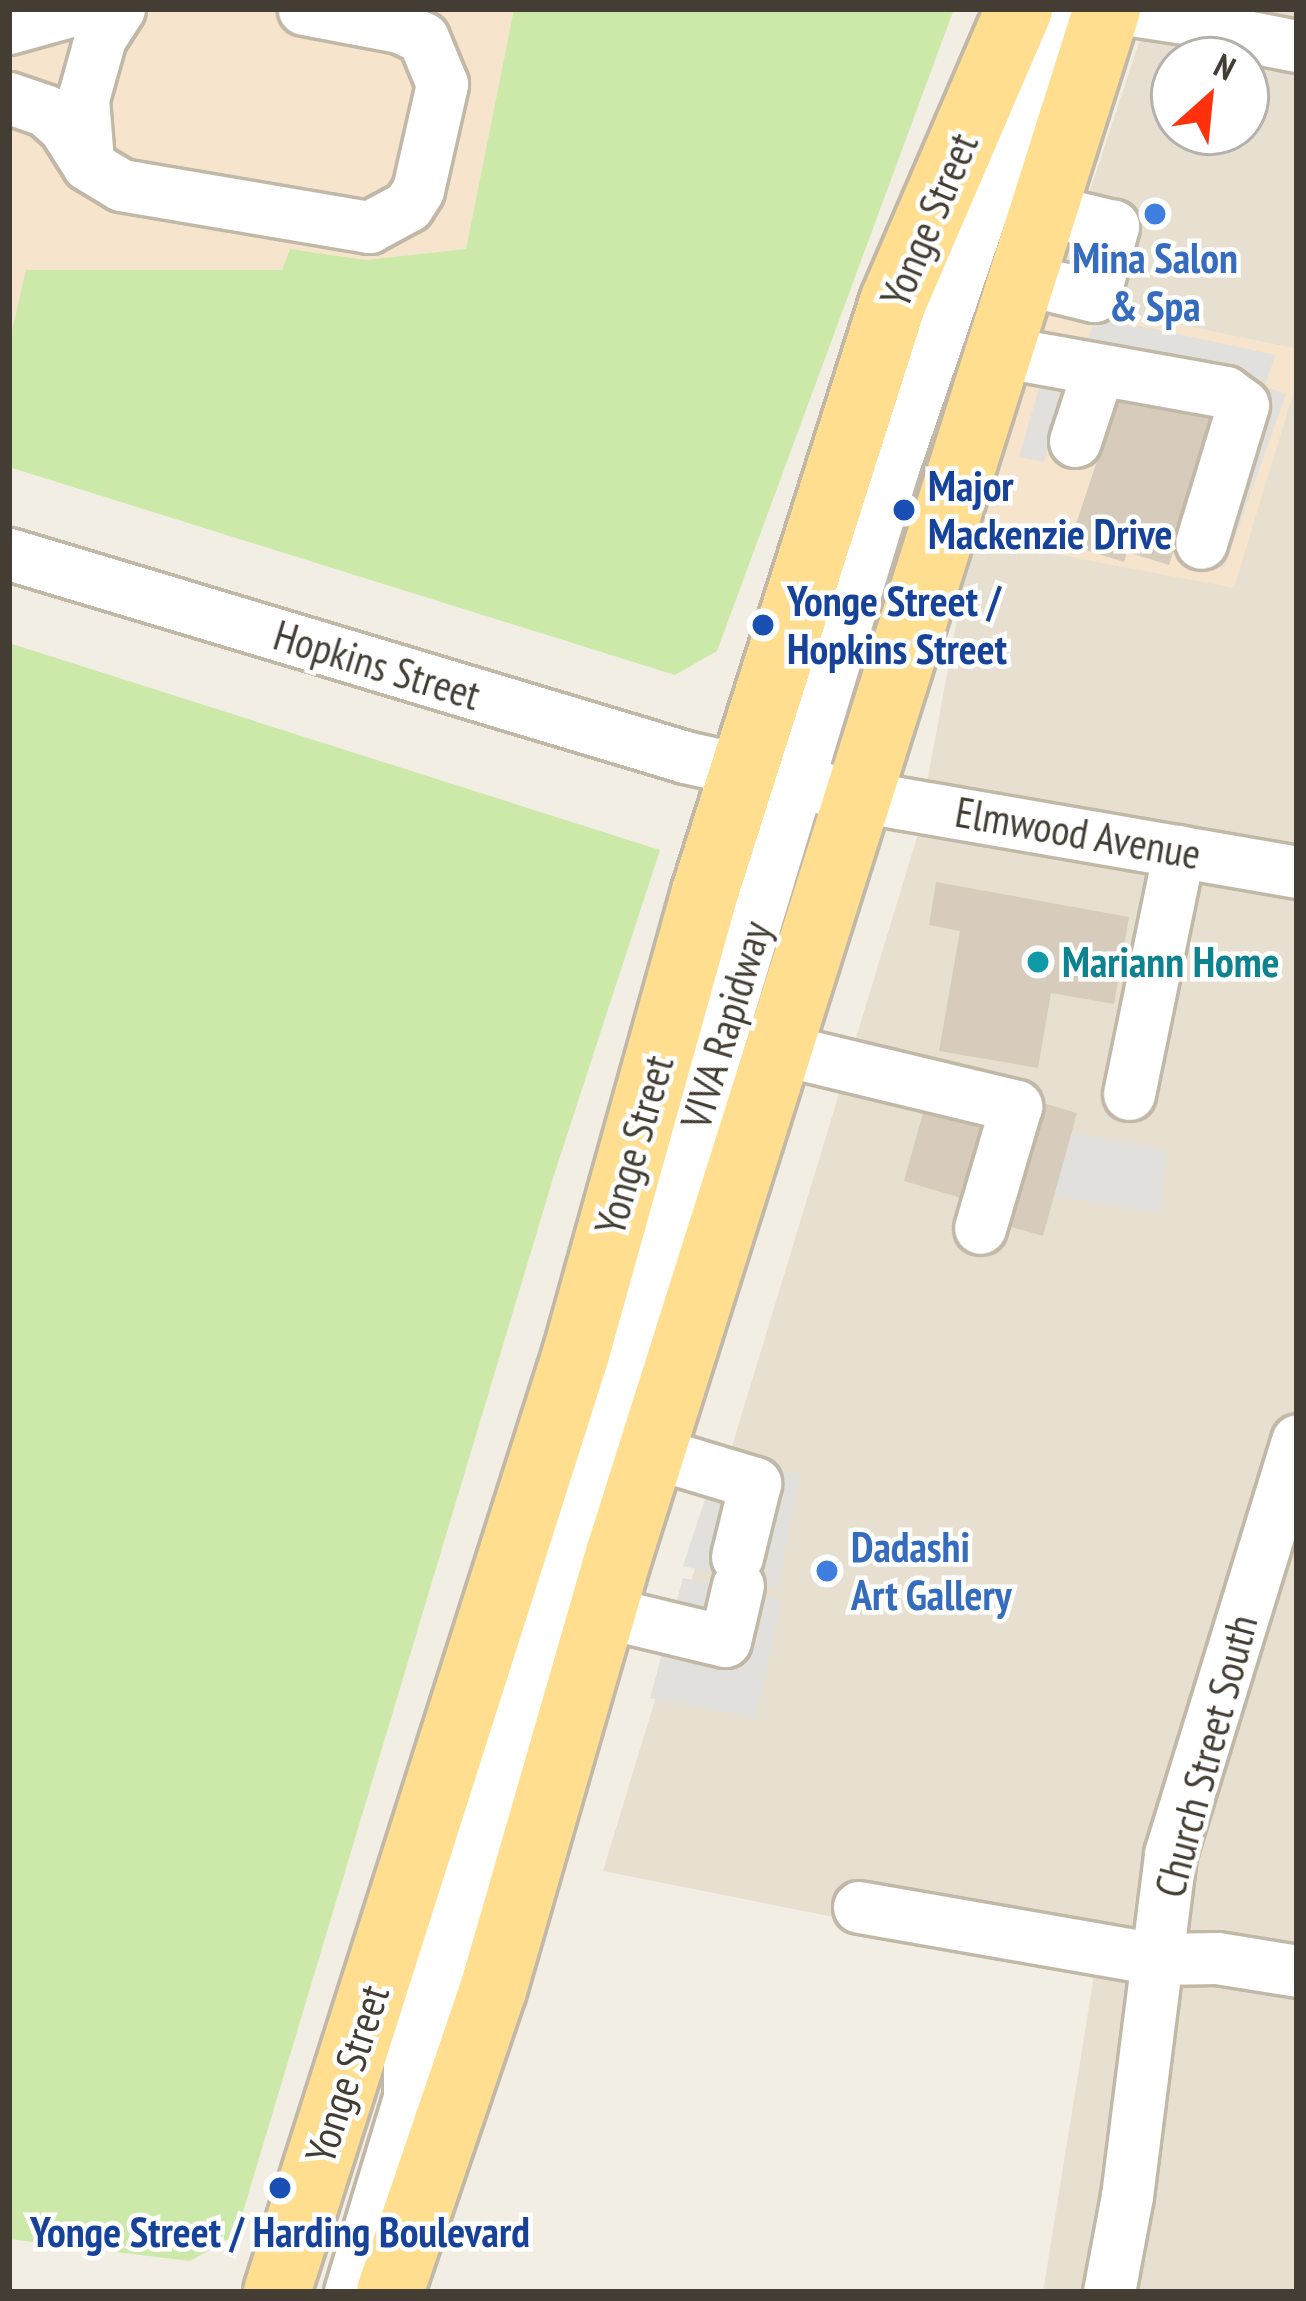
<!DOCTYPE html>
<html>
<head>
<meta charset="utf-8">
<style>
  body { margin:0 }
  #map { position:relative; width:1306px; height:2301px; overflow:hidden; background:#f2eee3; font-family:"PT Sans Narrow",sans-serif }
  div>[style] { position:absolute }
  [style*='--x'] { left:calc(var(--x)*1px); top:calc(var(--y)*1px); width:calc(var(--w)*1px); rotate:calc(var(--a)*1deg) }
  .residential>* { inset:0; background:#e7e0d0 }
  .commercial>* { inset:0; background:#f6e4cc }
  .green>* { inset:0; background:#cce9a9 }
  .parking>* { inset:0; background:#e2e0dc }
  .building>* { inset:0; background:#d7ccbb }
  .roads { filter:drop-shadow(3px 0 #c1b8a8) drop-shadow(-3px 0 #c1b8a8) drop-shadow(0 3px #c1b8a8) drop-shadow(0 -3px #c1b8a8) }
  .minor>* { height:51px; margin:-25.5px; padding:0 25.5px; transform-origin:25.5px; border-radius:25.5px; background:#fff }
  .major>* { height:66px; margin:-33px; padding:0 33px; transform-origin:33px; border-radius:33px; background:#ffdf8f }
  .dots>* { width:33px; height:33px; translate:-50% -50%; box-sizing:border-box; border:6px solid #fff; border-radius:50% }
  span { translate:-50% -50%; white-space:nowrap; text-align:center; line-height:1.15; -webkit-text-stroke:9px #fff; paint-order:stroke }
  .street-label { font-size:42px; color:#443d33 }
  .shop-label { font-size:42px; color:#366cbe; font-weight:700 }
  .left { translate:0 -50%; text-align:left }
  .transit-label { font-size:42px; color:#164399; font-weight:700 }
  .culture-label { font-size:42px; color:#0d838f; font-weight:700 }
  .frame { position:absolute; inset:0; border:12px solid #443d33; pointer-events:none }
  .north { position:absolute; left:1150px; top:36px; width:120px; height:120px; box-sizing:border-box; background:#fff; border:3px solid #b4b1ad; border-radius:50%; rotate:27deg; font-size:33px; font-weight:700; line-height:48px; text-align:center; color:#443d33 }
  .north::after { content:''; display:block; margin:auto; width:42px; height:54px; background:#ff310d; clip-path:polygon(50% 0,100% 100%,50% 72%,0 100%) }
</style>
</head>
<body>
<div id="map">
  <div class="residential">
    <div style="clip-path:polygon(evenodd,1150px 9px,1297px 9px,1297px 349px,1054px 299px,1150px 9px,1174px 60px,1246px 60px,1246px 132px,1174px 132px,1174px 60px)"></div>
    <div style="clip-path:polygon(1297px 380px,1297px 2292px,1043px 2292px,1095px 1969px,603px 1871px,917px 837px,972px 538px,1233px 587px)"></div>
  </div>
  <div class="commercial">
    <div style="clip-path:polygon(9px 9px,514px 9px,466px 249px,366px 260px,290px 249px,282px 270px,27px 270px,9px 343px)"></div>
    <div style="clip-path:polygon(1054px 299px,1297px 349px,1297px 380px,1234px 588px,972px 538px)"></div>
  </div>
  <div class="green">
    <div style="clip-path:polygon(514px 9px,954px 9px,717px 651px,675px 675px,9px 467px,9px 343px,26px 270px,282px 270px,290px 249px,366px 260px,466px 249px)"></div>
    <div style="clip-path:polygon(9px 643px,660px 850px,554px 1175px,236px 2235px,190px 2261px,9px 2239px)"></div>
  </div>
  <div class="parking">
    <div style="clip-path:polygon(1094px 316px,1276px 355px,1264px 386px,1286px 394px,1224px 568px,1187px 556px,1233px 412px,1082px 371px)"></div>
    <div style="clip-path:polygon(1066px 381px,1044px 462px,1019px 457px,1039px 388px)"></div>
    <div style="clip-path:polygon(1068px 1132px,1167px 1150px,1159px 1213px,1048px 1195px)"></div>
    <div style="clip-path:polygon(718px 1460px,800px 1474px,778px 1589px,683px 1566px)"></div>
    <div style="clip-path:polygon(683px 1578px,782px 1600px,756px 1718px,650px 1698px)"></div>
  </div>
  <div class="building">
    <div style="clip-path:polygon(1112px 387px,1215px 421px,1169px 565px,1127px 552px,1124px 562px,1069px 545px,1097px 461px,1077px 455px)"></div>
    <div style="clip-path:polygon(936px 882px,1129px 917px,1114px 1004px,1051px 993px,1038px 1068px,939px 1051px,960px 931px,929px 925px)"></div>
    <div style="clip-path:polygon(927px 1098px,992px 1116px,968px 1200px,904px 1181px)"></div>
    <div style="clip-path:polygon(1043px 1103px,1077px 1113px,1043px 1236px,1008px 1226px)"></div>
  </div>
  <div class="roads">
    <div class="minor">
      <div style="--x:1125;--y:9;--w:80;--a:8.6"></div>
      <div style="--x:1204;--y:21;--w:24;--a:28"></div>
      <div style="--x:1225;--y:32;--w:73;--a:11"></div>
      <div style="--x:9;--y:28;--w:71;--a:-15.6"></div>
      <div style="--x:9;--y:98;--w:39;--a:19"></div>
      <div style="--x:46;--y:111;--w:24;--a:42"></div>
      <div style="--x:64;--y:127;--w:45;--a:57.7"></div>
      <div style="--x:88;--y:165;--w:39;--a:31"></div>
      <div style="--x:121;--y:185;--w:252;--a:9.6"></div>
      <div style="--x:369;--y:227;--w:44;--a:-28.3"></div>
      <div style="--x:408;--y:206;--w:19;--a:-58"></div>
      <div style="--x:418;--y:190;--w:109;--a:-77.2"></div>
      <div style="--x:442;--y:84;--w:50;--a:-112.4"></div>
      <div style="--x:423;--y:38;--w:26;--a:-155"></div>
      <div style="--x:399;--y:27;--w:97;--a:-169.3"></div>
      <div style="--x:88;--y:161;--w:62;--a:-94.6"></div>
      <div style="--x:83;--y:99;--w:63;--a:-74.4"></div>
      <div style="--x:100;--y:38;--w:35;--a:-57"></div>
      <div style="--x:1020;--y:278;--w:76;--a:13.7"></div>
      <div style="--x:1094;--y:296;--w:73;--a:-74.8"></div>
      <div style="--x:1113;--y:226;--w:73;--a:-166.5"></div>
      <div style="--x:998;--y:351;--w:231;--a:10.2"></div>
      <div style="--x:1225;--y:392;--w:22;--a:36"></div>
      <div style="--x:1243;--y:405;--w:144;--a:106.9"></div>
      <div style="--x:1075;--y:441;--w:74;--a:-71.8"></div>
      <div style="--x:9;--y:554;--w:706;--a:16.71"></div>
      <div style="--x:685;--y:757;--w:177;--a:12.7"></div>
      <div style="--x:858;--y:796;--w:446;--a:9.8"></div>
      <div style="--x:779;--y:1049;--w:244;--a:13.5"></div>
      <div style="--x:1016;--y:1106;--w:127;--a:106.4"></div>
      <div style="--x:1129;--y:1094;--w:248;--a:-78.4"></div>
      <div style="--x:652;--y:1452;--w:108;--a:16.8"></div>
      <div style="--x:755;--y:1483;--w:76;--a:103.7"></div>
      <div style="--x:604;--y:1612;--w:124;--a:13.5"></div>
      <div style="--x:725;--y:1641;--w:57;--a:-76.9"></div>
      <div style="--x:859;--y:1907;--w:303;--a:9.9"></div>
      <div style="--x:1157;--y:1959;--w:60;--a:-1"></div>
      <div style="--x:1217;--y:1958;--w:81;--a:9.2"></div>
      <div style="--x:350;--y:2292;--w:203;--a:-73.1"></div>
      <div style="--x:409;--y:2098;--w:34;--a:-90"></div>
      <div style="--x:409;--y:2064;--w:1668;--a:-73.13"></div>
      <div style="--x:893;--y:468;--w:477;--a:-71"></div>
      <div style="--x:1109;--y:2292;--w:98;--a:-79.4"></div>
      <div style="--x:1127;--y:2196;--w:345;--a:-82.8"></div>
      <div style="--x:1170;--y:1854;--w:433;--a:-72.9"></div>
    </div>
    <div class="major">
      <div style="--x:277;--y:2292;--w:985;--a:-72.32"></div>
      <div style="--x:576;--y:1354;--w:480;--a:-74.4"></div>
      <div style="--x:705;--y:892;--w:619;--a:-72.33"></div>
      <div style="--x:893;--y:302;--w:319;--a:-66.7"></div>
      <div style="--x:390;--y:2292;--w:319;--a:-71.2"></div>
      <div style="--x:493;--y:1990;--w:454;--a:-73.9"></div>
      <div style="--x:619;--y:1554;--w:1620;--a:-72.47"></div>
    </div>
  </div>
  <div class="dots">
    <div style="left:1155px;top:214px;background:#3f7fe0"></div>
    <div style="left:904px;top:510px;background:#1a4fb4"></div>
    <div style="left:763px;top:625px;background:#1a4fb4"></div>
    <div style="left:1038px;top:962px;background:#0f9aa8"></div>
    <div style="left:827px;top:1571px;background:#3f7fe0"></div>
    <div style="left:280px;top:2188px;background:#1a4fb4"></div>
  </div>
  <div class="street-label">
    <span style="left:929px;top:220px;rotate:-67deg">Yonge Street</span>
    <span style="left:377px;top:665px;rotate:17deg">Hopkins Street</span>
    <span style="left:1078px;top:833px;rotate:10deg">Elmwood Avenue</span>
    <span style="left:726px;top:1025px;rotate:-73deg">VIVA Rapidway</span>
    <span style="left:634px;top:1145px;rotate:-74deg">Yonge Street</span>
    <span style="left:1206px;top:1756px;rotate:-75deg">Church Street South</span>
    <span style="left:347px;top:2074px;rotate:-72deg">Yonge Street</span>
  </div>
  <div class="shop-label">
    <span style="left:1155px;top:282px">Mina Salon<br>&amp; Spa</span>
    <span class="left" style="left:851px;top:1571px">Dadashi<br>Art Gallery</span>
  </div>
  <div class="transit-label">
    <span class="left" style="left:928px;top:510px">Major<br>Mackenzie Drive</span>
    <span class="left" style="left:787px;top:625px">Yonge Street /<br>Hopkins Street</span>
    <span style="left:280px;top:2232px">Yonge Street / Harding Boulevard</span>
  </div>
  <div class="culture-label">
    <span class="left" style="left:1062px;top:962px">Mariann Home</span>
  </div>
  <div class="frame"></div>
  <div class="north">N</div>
</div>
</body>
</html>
